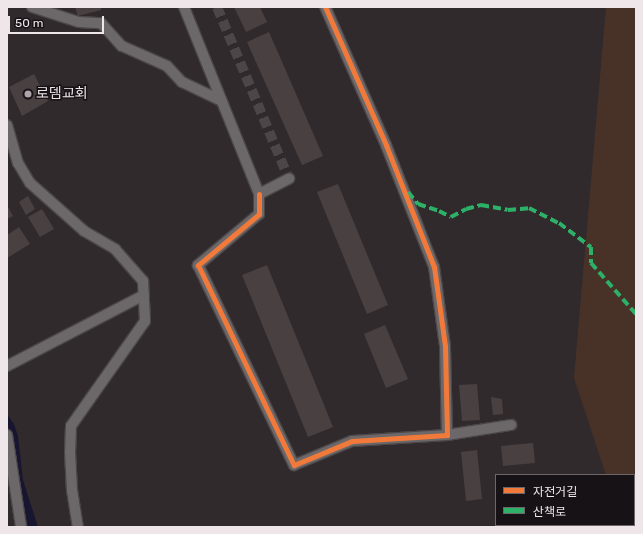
<!DOCTYPE html>
<html>
<head>
<meta charset="utf-8">
<style>
  body { margin:0 }
  #map { position:relative; width:643px; height:534px; overflow:hidden; background:#302a2d; font-family:Rubik,"Noto Sans KR",sans-serif }
  div>[style] { position:absolute }
  [style*='--x'] { left:calc(var(--x)*1px); top:calc(var(--y)*1px); width:calc(var(--w)*1px); rotate:calc(var(--a)*1deg) }
  .green>* { inset:0; background:#483227 }
  .water>* { inset:0; background:#181531 }
  .building>* { inset:0; background:#494041 }
  .minor-tunnel>* { height:10px; margin-top:-5px; transform-origin:0; background:repeating-linear-gradient(90deg,#4d4649 0 10px,transparent 0 15px) }
  .roads { filter:drop-shadow(1px 0 #4b4648) drop-shadow(-1px 0 #4b4648) drop-shadow(0 1px #4b4648) drop-shadow(0 -1px #4b4648) }
  .minor>* { height:10px; margin:-5px; padding:0 5px; transform-origin:5px; border-radius:5px; background:#6c686a }
  .quiet>* { height:4px; margin-top:-2px; transform-origin:0; background:repeating-linear-gradient(90deg,#2db169 0 8px,transparent 0 12px) }
  .cycleway>* { height:5px; margin:-2.5px; padding:0 2.5px; transform-origin:2.5px; border-radius:2.5px; background:#f17a3a }
  .dots>* { width:11px; height:11px; translate:-50% -50%; box-sizing:border-box; border:2px solid #171215; border-radius:50% }
  span { translate:-50% -50%; white-space:nowrap; text-align:center; line-height:1.15; -webkit-text-stroke:3px #171215; paint-order:stroke }
  .poi-label { font-size:14px; color:#efe6ea }
  .left { translate:0 -50%; text-align:left }
  .frame { position:absolute; inset:0; border:8px solid #efe6ea; pointer-events:none }
  .legend { position:absolute; left:495px; top:474px; width:140px; height:52px; box-sizing:border-box; background:#171215; border:1px solid #6d676a; margin:0; padding:5px 7px; list-style:none; font-size:12px; color:#efe6ea }
  .legend li { display:flex; align-items:center; gap:8px; height:20px }
  .legend b { width:20px; border:1px solid #6d676a }
  .scale { position:absolute; left:8px; top:16px; width:96px; height:18px; box-sizing:border-box; border:2px solid #efe6ea; border-top:0; padding-left:5px; font-size:12px; line-height:14px; white-space:nowrap; color:#efe6ea; -webkit-text-stroke:3px #171215; paint-order:stroke }
</style>
</head>
<body>
<div id="map">
  <div class="green">
    <div style="clip-path:polygon(606px 7px,636px 7px,636px 527px,624px 527px,623px 525px,634px 525px,634px 475px,606px 475px,574px 378px)"></div>
  </div>
  <div class="water">
    <div style="clip-path:polygon(7px 414px,14px 424px,18px 436px,23px 480px,38px 527px,28px 527px,26px 518px,18px 476px,13px 436px,7px 425px)"></div>
  </div>
  <div class="building">
    <div style="clip-path:polygon(75px 7px,101px 7px,101px 10px,78px 16px)"></div>
    <div style="clip-path:polygon(234px 7px,260px 7px,267px 22px,246px 32px)"></div>
    <div style="clip-path:polygon(269px 32px,323px 156px,302px 165px,247px 42px)"></div>
    <div style="clip-path:polygon(34px 74px,48px 101px,22px 116px,9px 87px)"></div>
    <div style="clip-path:polygon(338px 184px,388px 305px,367px 314px,317px 192px)"></div>
    <div style="clip-path:polygon(28px 196px,35px 209px,26px 215px,19px 202px)"></div>
    <div style="clip-path:polygon(7px 205px,13px 216px,7px 219px)"></div>
    <div style="clip-path:polygon(42px 209px,54px 229px,40px 237px,28px 217px)"></div>
    <div style="clip-path:polygon(19px 227px,30px 244px,7px 258px,7px 235px)"></div>
    <div style="clip-path:polygon(267px 265px,333px 427px,308px 437px,242px 275px)"></div>
    <div style="clip-path:polygon(385px 325px,408px 379px,386px 388px,364px 334px)"></div>
    <div style="clip-path:polygon(477px 384px,480px 420px,462px 421px,459px 385px)"></div>
    <div style="clip-path:polygon(491px 397px,502px 399px,503px 414px,493px 415px)"></div>
    <div style="clip-path:polygon(533px 443px,535px 463px,503px 466px,501px 446px)"></div>
    <div style="clip-path:polygon(477px 450px,482px 499px,466px 501px,461px 452px)"></div>
  </div>
  <div class="minor-tunnel">
    <div style="--x:217;--y:7;--w:186;--a:67.3"></div>
  </div>
  <div class="roads">
    <div class="minor">
      <div style="--x:32;--y:7;--w:49;--a:17.7"></div>
      <div style="--x:79;--y:22;--w:22;--a:3"></div>
      <div style="--x:101;--y:23;--w:31;--a:48"></div>
      <div style="--x:122;--y:46;--w:49;--a:24"></div>
      <div style="--x:167;--y:66;--w:22;--a:47"></div>
      <div style="--x:182;--y:82;--w:44;--a:25.4"></div>
      <div style="--x:184;--y:7;--w:201;--a:68.1"></div>
      <div style="--x:259;--y:194;--w:34;--a:-27"></div>
      <div style="--x:7;--y:125;--w:40;--a:74"></div>
      <div style="--x:18;--y:163;--w:23;--a:59"></div>
      <div style="--x:30;--y:183;--w:72;--a:41.6"></div>
      <div style="--x:84;--y:231;--w:36;--a:30"></div>
      <div style="--x:115;--y:249;--w:43;--a:48.8"></div>
      <div style="--x:143;--y:281;--w:40;--a:87.1"></div>
      <div style="--x:145;--y:321;--w:128;--a:125.2"></div>
      <div style="--x:71;--y:426;--w:26;--a:92"></div>
      <div style="--x:70;--y:452;--w:38;--a:87"></div>
      <div style="--x:72;--y:490;--w:37;--a:81"></div>
      <div style="--x:259;--y:194;--w:20;--a:90"></div>
      <div style="--x:259;--y:214;--w:80;--a:140.1"></div>
      <div style="--x:198;--y:265;--w:222;--a:64.4"></div>
      <div style="--x:294;--y:465;--w:63;--a:-22.5"></div>
      <div style="--x:352;--y:441;--w:95;--a:-3.6"></div>
      <div style="--x:447;--y:435;--w:89;--a:-91.3"></div>
      <div style="--x:445;--y:346;--w:80;--a:-97.9"></div>
      <div style="--x:434;--y:267;--w:131;--a:-111.5"></div>
      <div style="--x:386;--y:145;--w:151;--a:-113.8"></div>
      <div style="--x:7;--y:366;--w:154;--a:-27.4"></div>
      <div style="--x:7;--y:435;--w:93;--a:81.3"></div>
      <div style="--x:447;--y:435;--w:65;--a:-8.9"></div>
    </div>
  </div>
  <div class="quiet">
    <div style="--x:408;--y:192;--w:16;--a:50"></div>
    <div style="--x:418;--y:204;--w:22;--a:18"></div>
    <div style="--x:439;--y:211;--w:13;--a:27"></div>
    <div style="--x:451;--y:217;--w:17;--a:-28"></div>
    <div style="--x:466;--y:209;--w:16;--a:-15"></div>
    <div style="--x:481;--y:205;--w:27;--a:10"></div>
    <div style="--x:508;--y:210;--w:21;--a:-5"></div>
    <div style="--x:529;--y:208;--w:34;--a:27"></div>
    <div style="--x:559;--y:223;--w:40;--a:37"></div>
    <div style="--x:591;--y:247;--w:16;--a:90"></div>
    <div style="--x:591;--y:263;--w:68;--a:48.6"></div>
  </div>
  <div class="cycleway">
    <div style="--x:259;--y:194;--w:20;--a:90"></div>
    <div style="--x:259;--y:214;--w:80;--a:140.1"></div>
    <div style="--x:198;--y:265;--w:222;--a:64.4"></div>
    <div style="--x:294;--y:465;--w:63;--a:-22.5"></div>
    <div style="--x:352;--y:441;--w:95;--a:-3.6"></div>
    <div style="--x:447;--y:435;--w:89;--a:-91.3"></div>
    <div style="--x:445;--y:346;--w:80;--a:-97.9"></div>
    <div style="--x:434;--y:267;--w:131;--a:-111.5"></div>
    <div style="--x:386;--y:145;--w:151;--a:-113.8"></div>
  </div>
  <div class="dots">
    <div style="left:28px;top:94px;background:#aca4a8"></div>
  </div>
  <div class="poi-label">
    <span class="left" style="left:36px;top:94px">로뎀교회</span>
  </div>
  <div class="frame"></div>
  <ul class="legend">
  <li><b style="height:5px;background:#f17a3a"></b>자전거길</li>
  <li><b style="height:5px;background:#2db169"></b>산책로</li>
  </ul>
  <div class="scale">50 m</div>
</div>
</body>
</html>
